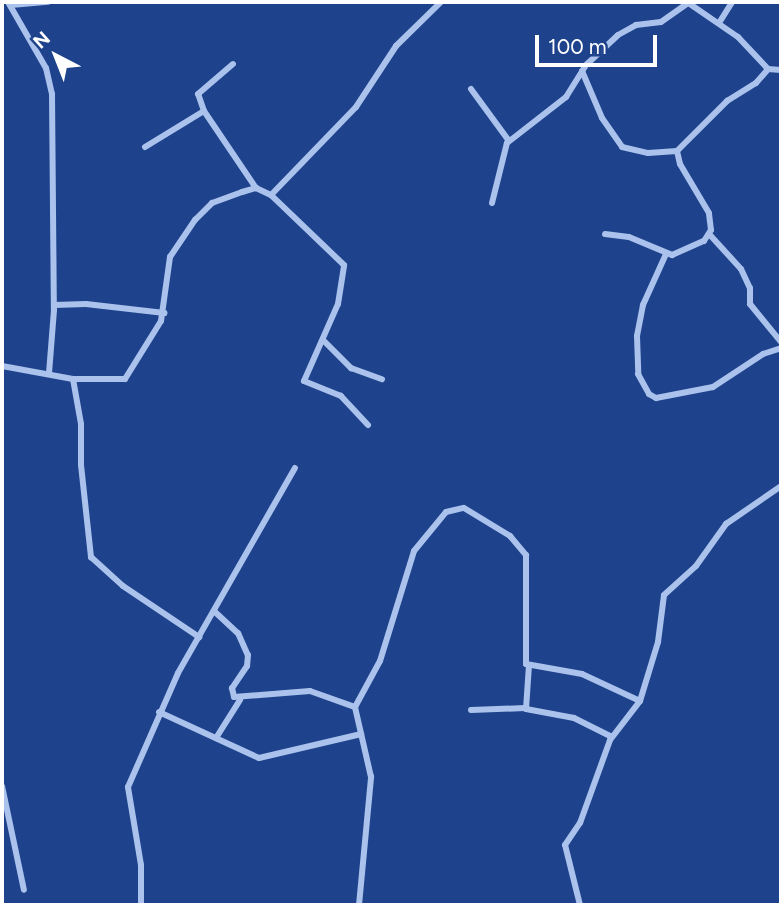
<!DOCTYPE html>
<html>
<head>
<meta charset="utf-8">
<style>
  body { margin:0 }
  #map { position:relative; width:783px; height:907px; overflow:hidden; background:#1e438c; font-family:Figtree,sans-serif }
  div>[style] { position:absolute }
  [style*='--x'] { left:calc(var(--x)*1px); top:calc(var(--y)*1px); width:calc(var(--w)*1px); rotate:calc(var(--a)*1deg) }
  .minor>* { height:6px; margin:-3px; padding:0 3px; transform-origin:3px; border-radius:3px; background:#aac2ec }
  span { translate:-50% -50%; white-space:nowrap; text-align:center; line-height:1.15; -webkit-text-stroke:6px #1e438c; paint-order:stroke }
  .frame { position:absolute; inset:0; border:4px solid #fff; pointer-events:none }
  .north { position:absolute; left:21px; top:21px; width:70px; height:70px; -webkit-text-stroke:5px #1e438c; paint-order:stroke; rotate:318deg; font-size:19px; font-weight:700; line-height:28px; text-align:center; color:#fff }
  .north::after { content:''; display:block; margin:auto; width:24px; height:32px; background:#fff; clip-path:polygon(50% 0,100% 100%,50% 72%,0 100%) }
  .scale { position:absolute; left:535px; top:35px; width:122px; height:32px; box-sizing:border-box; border:4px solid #fff; border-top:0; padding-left:9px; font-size:21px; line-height:24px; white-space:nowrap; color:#fff; -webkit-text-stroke:5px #1e438c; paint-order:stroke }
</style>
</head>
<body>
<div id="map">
  <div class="minor">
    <div style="--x:8;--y:2;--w:76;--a:60.1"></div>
    <div style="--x:46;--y:68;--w:27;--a:77"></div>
    <div style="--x:52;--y:94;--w:216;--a:89.5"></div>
    <div style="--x:54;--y:310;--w:63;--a:94.5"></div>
    <div style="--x:687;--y:2;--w:62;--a:34.5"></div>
    <div style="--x:738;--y:37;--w:44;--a:46.8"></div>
    <div style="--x:768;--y:69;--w:13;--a:4"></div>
    <div style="--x:11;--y:5;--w:37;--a:-5"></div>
    <div style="--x:719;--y:23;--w:25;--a:-58"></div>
    <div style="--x:582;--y:71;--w:51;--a:66.9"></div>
    <div style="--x:602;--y:118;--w:35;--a:55"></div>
    <div style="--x:622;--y:147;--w:27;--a:13"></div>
    <div style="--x:648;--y:153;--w:29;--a:-4"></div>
    <div style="--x:471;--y:89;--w:64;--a:53.8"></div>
    <div style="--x:204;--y:111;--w:18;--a:-109"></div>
    <div style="--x:198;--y:94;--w:46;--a:-40.6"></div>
    <div style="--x:145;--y:147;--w:69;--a:-31.4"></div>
    <div style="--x:204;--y:111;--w:93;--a:56"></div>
    <div style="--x:492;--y:203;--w:62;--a:-76"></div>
    <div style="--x:507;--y:143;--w:75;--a:-37.9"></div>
    <div style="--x:566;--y:97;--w:36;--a:-58"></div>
    <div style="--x:585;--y:66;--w:45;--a:-43.2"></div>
    <div style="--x:618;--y:35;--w:21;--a:-29"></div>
    <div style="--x:636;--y:25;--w:25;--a:-7"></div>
    <div style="--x:661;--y:22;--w:33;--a:-35"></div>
    <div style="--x:605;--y:234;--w:24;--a:7"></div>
    <div style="--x:629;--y:237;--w:47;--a:22.7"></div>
    <div style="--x:672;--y:255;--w:35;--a:-24"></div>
    <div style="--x:704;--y:241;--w:13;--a:-58"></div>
    <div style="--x:711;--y:230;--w:17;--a:-97"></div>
    <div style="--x:709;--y:213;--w:57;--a:-120.6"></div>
    <div style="--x:680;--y:164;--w:13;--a:-103"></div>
    <div style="--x:677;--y:151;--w:71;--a:-45"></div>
    <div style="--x:727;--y:101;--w:34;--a:-32"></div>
    <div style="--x:756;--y:83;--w:18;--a:-49"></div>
    <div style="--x:710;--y:235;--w:46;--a:47.6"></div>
    <div style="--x:741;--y:269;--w:21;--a:65"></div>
    <div style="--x:750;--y:288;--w:16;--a:90"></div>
    <div style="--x:750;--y:304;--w:49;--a:50.8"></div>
    <div style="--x:666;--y:254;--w:56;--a:114.3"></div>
    <div style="--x:643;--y:305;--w:32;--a:101"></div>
    <div style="--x:637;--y:336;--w:38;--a:88"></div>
    <div style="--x:638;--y:374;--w:23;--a:61"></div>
    <div style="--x:649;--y:394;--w:8;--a:30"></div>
    <div style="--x:656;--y:398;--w:58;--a:-10.9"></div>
    <div style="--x:713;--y:387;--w:60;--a:-33.4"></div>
    <div style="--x:763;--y:354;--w:19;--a:-18"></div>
    <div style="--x:54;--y:305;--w:32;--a:-2"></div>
    <div style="--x:86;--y:304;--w:79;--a:6.6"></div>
    <div style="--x:323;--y:340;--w:40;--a:45"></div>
    <div style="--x:351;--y:368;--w:33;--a:20"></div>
    <div style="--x:2;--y:366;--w:72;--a:10.4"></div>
    <div style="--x:73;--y:379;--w:52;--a:0"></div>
    <div style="--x:125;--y:379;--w:68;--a:-58.2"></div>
    <div style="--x:161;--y:321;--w:65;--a:-82"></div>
    <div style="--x:170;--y:257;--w:45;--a:-56"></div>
    <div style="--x:195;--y:220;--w:24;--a:-45"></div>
    <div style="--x:212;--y:203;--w:32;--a:-20"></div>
    <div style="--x:242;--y:192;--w:15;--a:-16"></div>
    <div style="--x:256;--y:188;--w:17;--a:25"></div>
    <div style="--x:73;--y:379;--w:46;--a:79.9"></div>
    <div style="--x:81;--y:424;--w:41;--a:90"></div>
    <div style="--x:81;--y:465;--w:93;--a:83.8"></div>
    <div style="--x:91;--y:557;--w:43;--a:42.2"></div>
    <div style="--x:123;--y:586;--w:92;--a:33.9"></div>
    <div style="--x:368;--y:425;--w:40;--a:-133"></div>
    <div style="--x:341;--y:396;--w:40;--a:-158"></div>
    <div style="--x:304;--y:381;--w:84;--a:-66.2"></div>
    <div style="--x:338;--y:304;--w:39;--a:-81"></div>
    <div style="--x:344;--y:265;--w:101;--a:-136.2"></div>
    <div style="--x:271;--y:195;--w:122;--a:-46"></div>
    <div style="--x:356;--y:107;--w:73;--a:-56.7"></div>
    <div style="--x:396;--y:46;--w:63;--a:-44.4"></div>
    <div style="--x:214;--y:611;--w:33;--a:43"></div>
    <div style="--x:238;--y:633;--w:24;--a:66"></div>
    <div style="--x:248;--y:655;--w:11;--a:95"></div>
    <div style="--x:247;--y:666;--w:27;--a:124"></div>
    <div style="--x:232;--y:688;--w:9;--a:77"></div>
    <div style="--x:234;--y:697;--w:76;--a:-4.5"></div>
    <div style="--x:310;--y:691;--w:48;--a:19.6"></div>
    <div style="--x:529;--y:665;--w:44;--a:93.9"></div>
    <div style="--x:526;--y:709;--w:49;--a:10.6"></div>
    <div style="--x:574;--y:718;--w:42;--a:26.6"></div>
    <div style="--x:471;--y:710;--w:54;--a:-2.1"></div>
    <div style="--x:159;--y:712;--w:110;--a:24.7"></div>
    <div style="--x:259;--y:758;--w:105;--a:-13.2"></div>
    <div style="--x:216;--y:738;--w:45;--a:-57.7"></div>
    <div style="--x:2;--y:786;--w:106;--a:78.1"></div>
    <div style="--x:141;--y:905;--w:40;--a:-90"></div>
    <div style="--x:141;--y:865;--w:79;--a:-99.5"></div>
    <div style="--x:128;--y:787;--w:124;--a:-66.3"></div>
    <div style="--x:178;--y:673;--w:236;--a:-60.3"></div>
    <div style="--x:359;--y:905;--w:129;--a:-84.6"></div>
    <div style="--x:371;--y:777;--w:72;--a:-102.9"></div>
    <div style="--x:355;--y:707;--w:52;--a:-61.5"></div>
    <div style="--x:380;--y:661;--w:115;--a:-72.8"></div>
    <div style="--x:414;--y:551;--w:50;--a:-50.6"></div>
    <div style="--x:446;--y:512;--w:18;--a:-13"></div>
    <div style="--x:464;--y:508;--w:54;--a:31.3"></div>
    <div style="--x:510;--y:536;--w:25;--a:50"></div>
    <div style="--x:526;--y:555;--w:109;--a:90"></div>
    <div style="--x:526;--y:664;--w:57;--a:10.1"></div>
    <div style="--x:582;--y:674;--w:64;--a:25"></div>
    <div style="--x:580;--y:905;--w:62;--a:-104"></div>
    <div style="--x:565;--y:845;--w:27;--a:-56"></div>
    <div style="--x:580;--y:823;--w:88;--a:-70.1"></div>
    <div style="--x:610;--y:740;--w:49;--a:-52.4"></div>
    <div style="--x:640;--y:701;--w:62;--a:-73"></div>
    <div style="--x:658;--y:642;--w:47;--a:-82.7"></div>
    <div style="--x:664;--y:595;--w:43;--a:-42.2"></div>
    <div style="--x:696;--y:566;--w:52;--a:-54.5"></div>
    <div style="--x:726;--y:524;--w:67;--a:-34.6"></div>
  </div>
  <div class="frame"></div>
  <div class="north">N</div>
  <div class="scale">100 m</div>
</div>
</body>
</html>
